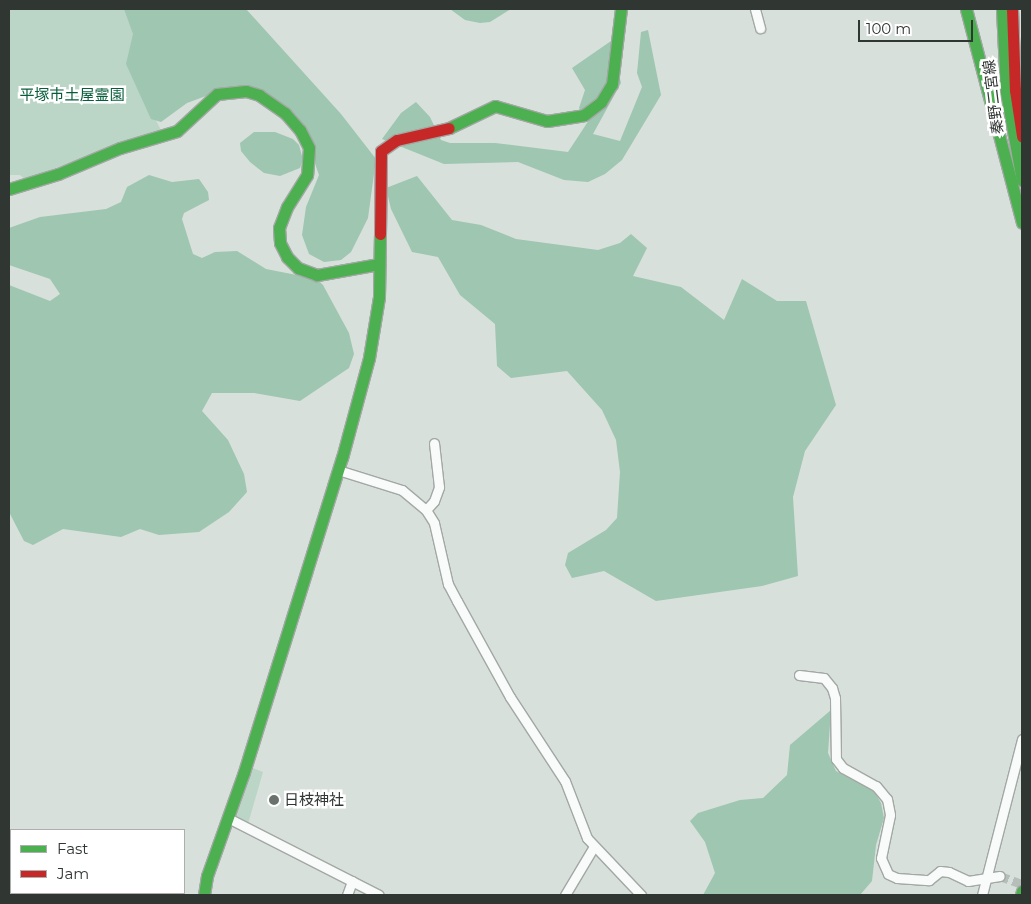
<!DOCTYPE html>
<html>
<head>
<meta charset="utf-8">
<style>
  body { margin:0 }
  #map { position:relative; width:1031px; height:904px; overflow:hidden; background:#d8e0db; font-family:Montserrat,"Noto Sans JP",sans-serif }
  div>[style] { position:absolute }
  [style*='--x'] { left:calc(var(--x)*1px); top:calc(var(--y)*1px); width:calc(var(--w)*1px); rotate:calc(var(--a)*1deg) }
  .green>* { inset:0; background:#bbd6c7 }
  .forest>* { inset:0; background:#9ec6b1 }
  .street-tunnel>* { height:9px; margin-top:-4.5px; transform-origin:0; background:repeating-linear-gradient(90deg,#b6beb9 0 9px,transparent 0 13.5px) }
  .roads { filter:drop-shadow(1px 0 #a2a8a4) drop-shadow(-1px 0 #a2a8a4) drop-shadow(0 1px #a2a8a4) drop-shadow(0 -1px #a2a8a4) }
  .street>* { height:9px; margin:-4.5px; padding:0 4.5px; transform-origin:4.5px; border-radius:4.5px; background:#f9fafa }
  .fast>* { height:11px; margin:-5.5px; padding:0 5.5px; transform-origin:5.5px; border-radius:5.5px; background:#4caf50 }
  .jam>* { height:11px; margin:-5.5px; padding:0 5.5px; transform-origin:5.5px; border-radius:5.5px; background:#c62828 }
  .dots>* { width:14px; height:14px; translate:-50% -50%; box-sizing:border-box; border:2px solid #fff; border-radius:50% }
  span { translate:-50% -50%; white-space:nowrap; text-align:center; line-height:1.15; -webkit-text-stroke:5px #fff; paint-order:stroke }
  .park-label { font-size:15px; color:#075c3b }
  .street-label { font-size:15px; color:#303632 }
  .poi-label { font-size:15px; color:#303632 }
  .left { translate:0 -50%; text-align:left }
  .frame { position:absolute; inset:0; border:10px solid #303632; pointer-events:none }
  .legend { position:absolute; left:10px; top:829px; width:175px; height:65px; box-sizing:border-box; background:#fff; border:1px solid #acafad; margin:0; padding:6px 9px; list-style:none; font-size:15px; color:#303632 }
  .legend li { display:flex; align-items:center; gap:10px; height:25px }
  .legend b { width:25px; border:1px solid #acafad }
  .scale { position:absolute; left:858px; top:20px; width:115px; height:22px; box-sizing:border-box; border:2px solid #303632; border-top:0; padding-left:6px; font-size:15px; line-height:18px; white-space:nowrap; color:#303632; -webkit-text-stroke:4px #fff; paint-order:stroke }
</style>
</head>
<body>
<div id="map">
  <div class="green">
    <div style="clip-path:polygon(9px 9px,129px 9px,136px 31px,130px 71px,161px 130px,25px 179px,20px 175px,9px 175px)"></div>
    <div style="clip-path:polygon(250px 767px,263px 772px,248px 824px,237px 820px,234px 814px)"></div>
  </div>
  <div class="forest">
    <div style="clip-path:polygon(124px 9px,246px 9px,341px 114px,376px 159px,368px 218px,351px 252px,341px 260px,324px 262px,309px 254px,302px 235px,306px 207px,319px 175px,307px 141px,247px 90px,214px 93px,187px 103px,161px 122px,151px 119px,126px 64px,133px 34px)"></div>
    <div style="clip-path:polygon(450px 9px,511px 9px,490px 22px,480px 23px,465px 20px)"></div>
    <div style="clip-path:polygon(648px 30px,661px 95px,622px 160px,605px 174px,588px 182px,564px 180px,518px 162px,444px 164px,382px 139px,401px 113px,416px 102px,430px 117px,441px 140px,450px 143px,495px 143px,568px 152px,589px 120px,579px 108px,585px 90px,572px 68px,611px 41px,621px 83px,593px 134px,620px 141px,642px 87px,637px 73px,641px 32px)"></div>
    <div style="clip-path:polygon(254px 132px,275px 132px,293px 139px,299px 145px,303px 160px,300px 168px,280px 176px,264px 173px,250px 162px,241px 151px,240px 143px)"></div>
    <div style="clip-path:polygon(149px 175px,172px 182px,199px 179px,208px 192px,209px 200px,184px 213px,182px 219px,193px 254px,202px 258px,215px 252px,237px 251px,266px 269px,317px 279px,323px 285px,349px 333px,354px 354px,349px 368px,300px 401px,254px 393px,212px 393px,202px 411px,228px 440px,244px 474px,247px 492px,229px 512px,199px 532px,159px 535px,140px 529px,121px 537px,63px 529px,33px 545px,24px 541px,9px 512px,9px 285px,50px 301px,60px 294px,50px 279px,9px 265px,9px 228px,40px 217px,106px 209px,121px 202px,127px 187px)"></div>
    <div style="clip-path:polygon(417px 176px,452px 220px,481px 225px,516px 239px,598px 250px,620px 243px,631px 234px,647px 248px,633px 276px,681px 287px,724px 320px,742px 279px,777px 301px,806px 301px,836px 405px,805px 451px,793px 497px,798px 576px,762px 586px,656px 601px,604px 571px,572px 578px,565px 565px,568px 553px,606px 530px,617px 518px,620px 472px,616px 440px,602px 410px,567px 371px,511px 378px,497px 366px,495px 324px,460px 295px,438px 257px,412px 252px,391px 209px,386px 188px)"></div>
    <div style="clip-path:polygon(831px 710px,828px 753px,836px 771px,874px 791px,881px 803px,884px 818px,876px 845px,872px 881px,860px 895px,703px 895px,715px 873px,705px 842px,690px 821px,698px 813px,740px 800px,763px 798px,787px 775px,790px 745px)"></div>
  </div>
  <div class="street-tunnel">
    <div style="--x:1000;--y:876;--w:23;--a:20"></div>
  </div>
  <div class="roads">
    <div class="street">
      <div style="--x:755;--y:9;--w:20;--a:75"></div>
      <div style="--x:338;--y:470;--w:67;--a:17.4"></div>
      <div style="--x:402;--y:490;--w:31;--a:40"></div>
      <div style="--x:426;--y:510;--w:15;--a:58"></div>
      <div style="--x:434;--y:523;--w:63;--a:77.1"></div>
      <div style="--x:448;--y:584;--w:19;--a:62"></div>
      <div style="--x:457;--y:601;--w:110;--a:61.1"></div>
      <div style="--x:510;--y:697;--w:100;--a:56.8"></div>
      <div style="--x:565;--y:781;--w:61;--a:68.9"></div>
      <div style="--x:587;--y:838;--w:79;--a:46.5"></div>
      <div style="--x:426;--y:510;--w:12;--a:-48"></div>
      <div style="--x:434;--y:501;--w:15;--a:-70"></div>
      <div style="--x:439;--y:487;--w:44;--a:-96.5"></div>
      <div style="--x:799;--y:675;--w:25;--a:7"></div>
      <div style="--x:824;--y:678;--w:13;--a:51"></div>
      <div style="--x:832;--y:688;--w:10;--a:73"></div>
      <div style="--x:835;--y:698;--w:61;--a:89.1"></div>
      <div style="--x:836;--y:759;--w:11;--a:52"></div>
      <div style="--x:843;--y:768;--w:38;--a:29"></div>
      <div style="--x:876;--y:786;--w:17;--a:50"></div>
      <div style="--x:887;--y:799;--w:16;--a:79"></div>
      <div style="--x:890;--y:815;--w:44;--a:101.8"></div>
      <div style="--x:881;--y:858;--w:17;--a:66"></div>
      <div style="--x:888;--y:874;--w:10;--a:24"></div>
      <div style="--x:897;--y:878;--w:32;--a:4"></div>
      <div style="--x:929;--y:880;--w:14;--a:-39"></div>
      <div style="--x:940;--y:871;--w:9;--a:6"></div>
      <div style="--x:949;--y:872;--w:21;--a:25"></div>
      <div style="--x:968;--y:881;--w:32;--a:-9"></div>
      <div style="--x:228;--y:818;--w:169;--a:27"></div>
      <div style="--x:347;--y:895;--w:15;--a:-70"></div>
      <div style="--x:565;--y:895;--w:55;--a:-59.2"></div>
      <div style="--x:982;--y:895;--w:161;--a:-75.6"></div>
    </div>
    <div class="fast">
      <div style="--x:966;--y:9;--w:221;--a:75.3"></div>
      <div style="--x:1002;--y:9;--w:83;--a:87.2"></div>
      <div style="--x:1006;--y:92;--w:90;--a:79.8"></div>
      <div style="--x:449;--y:128;--w:51;--a:-25.6"></div>
      <div style="--x:495;--y:106;--w:54;--a:16.1"></div>
      <div style="--x:547;--y:121;--w:37;--a:-9"></div>
      <div style="--x:584;--y:115;--w:21;--a:-37"></div>
      <div style="--x:601;--y:102;--w:21;--a:-59"></div>
      <div style="--x:612;--y:84;--w:76;--a:-83.2"></div>
      <div style="--x:9;--y:189;--w:51;--a:-17"></div>
      <div style="--x:58;--y:174;--w:67;--a:-22.8"></div>
      <div style="--x:120;--y:148;--w:59;--a:-16.6"></div>
      <div style="--x:177;--y:131;--w:54;--a:-42.8"></div>
      <div style="--x:217;--y:94;--w:29;--a:-6"></div>
      <div style="--x:246;--y:91;--w:14;--a:17"></div>
      <div style="--x:259;--y:95;--w:32;--a:35"></div>
      <div style="--x:285;--y:113;--w:23;--a:49"></div>
      <div style="--x:300;--y:130;--w:20;--a:63"></div>
      <div style="--x:309;--y:148;--w:27;--a:94"></div>
      <div style="--x:307;--y:175;--w:38;--a:122"></div>
      <div style="--x:287;--y:207;--w:22;--a:111"></div>
      <div style="--x:279;--y:228;--w:15;--a:86"></div>
      <div style="--x:280;--y:243;--w:16;--a:63"></div>
      <div style="--x:287;--y:257;--w:16;--a:45"></div>
      <div style="--x:298;--y:268;--w:20;--a:20"></div>
      <div style="--x:317;--y:275;--w:63;--a:-10.1"></div>
      <div style="--x:204;--y:895;--w:19;--a:-81"></div>
      <div style="--x:207;--y:876;--w:110;--a:-70.4"></div>
      <div style="--x:244;--y:772;--w:329;--a:-72.7"></div>
      <div style="--x:342;--y:458;--w:104;--a:-74.9"></div>
      <div style="--x:369;--y:358;--w:62;--a:-80.7"></div>
      <div style="--x:379;--y:297;--w:63;--a:-89.1"></div>
      <div style="--x:1021;--y:895;--w:4;--a:-76"></div>
    </div>
    <div class="jam">
      <div style="--x:1012;--y:9;--w:81;--a:87.9"></div>
      <div style="--x:1015;--y:90;--w:47;--a:81.3"></div>
      <div style="--x:380;--y:234;--w:83;--a:-89.3"></div>
      <div style="--x:381;--y:151;--w:19;--a:-35"></div>
      <div style="--x:397;--y:140;--w:53;--a:-13"></div>
    </div>
  </div>
  <div class="dots">
    <div style="left:274px;top:800px;background:#6b726d"></div>
  </div>
  <div class="park-label">
    <span style="left:72px;top:95px">平塚市土屋霊園</span>
  </div>
  <div class="street-label">
    <span style="left:993px;top:97px;rotate:-97deg">秦野二宮線</span>
  </div>
  <div class="poi-label">
    <span class="left" style="left:284px;top:800px">日枝神社</span>
  </div>
  <div class="frame"></div>
  <ul class="legend">
  <li><b style="height:6px;background:#4caf50"></b>Fast</li>
  <li><b style="height:6px;background:#c62828"></b>Jam</li>
  </ul>
  <div class="scale">100 m</div>
</div>
</body>
</html>
